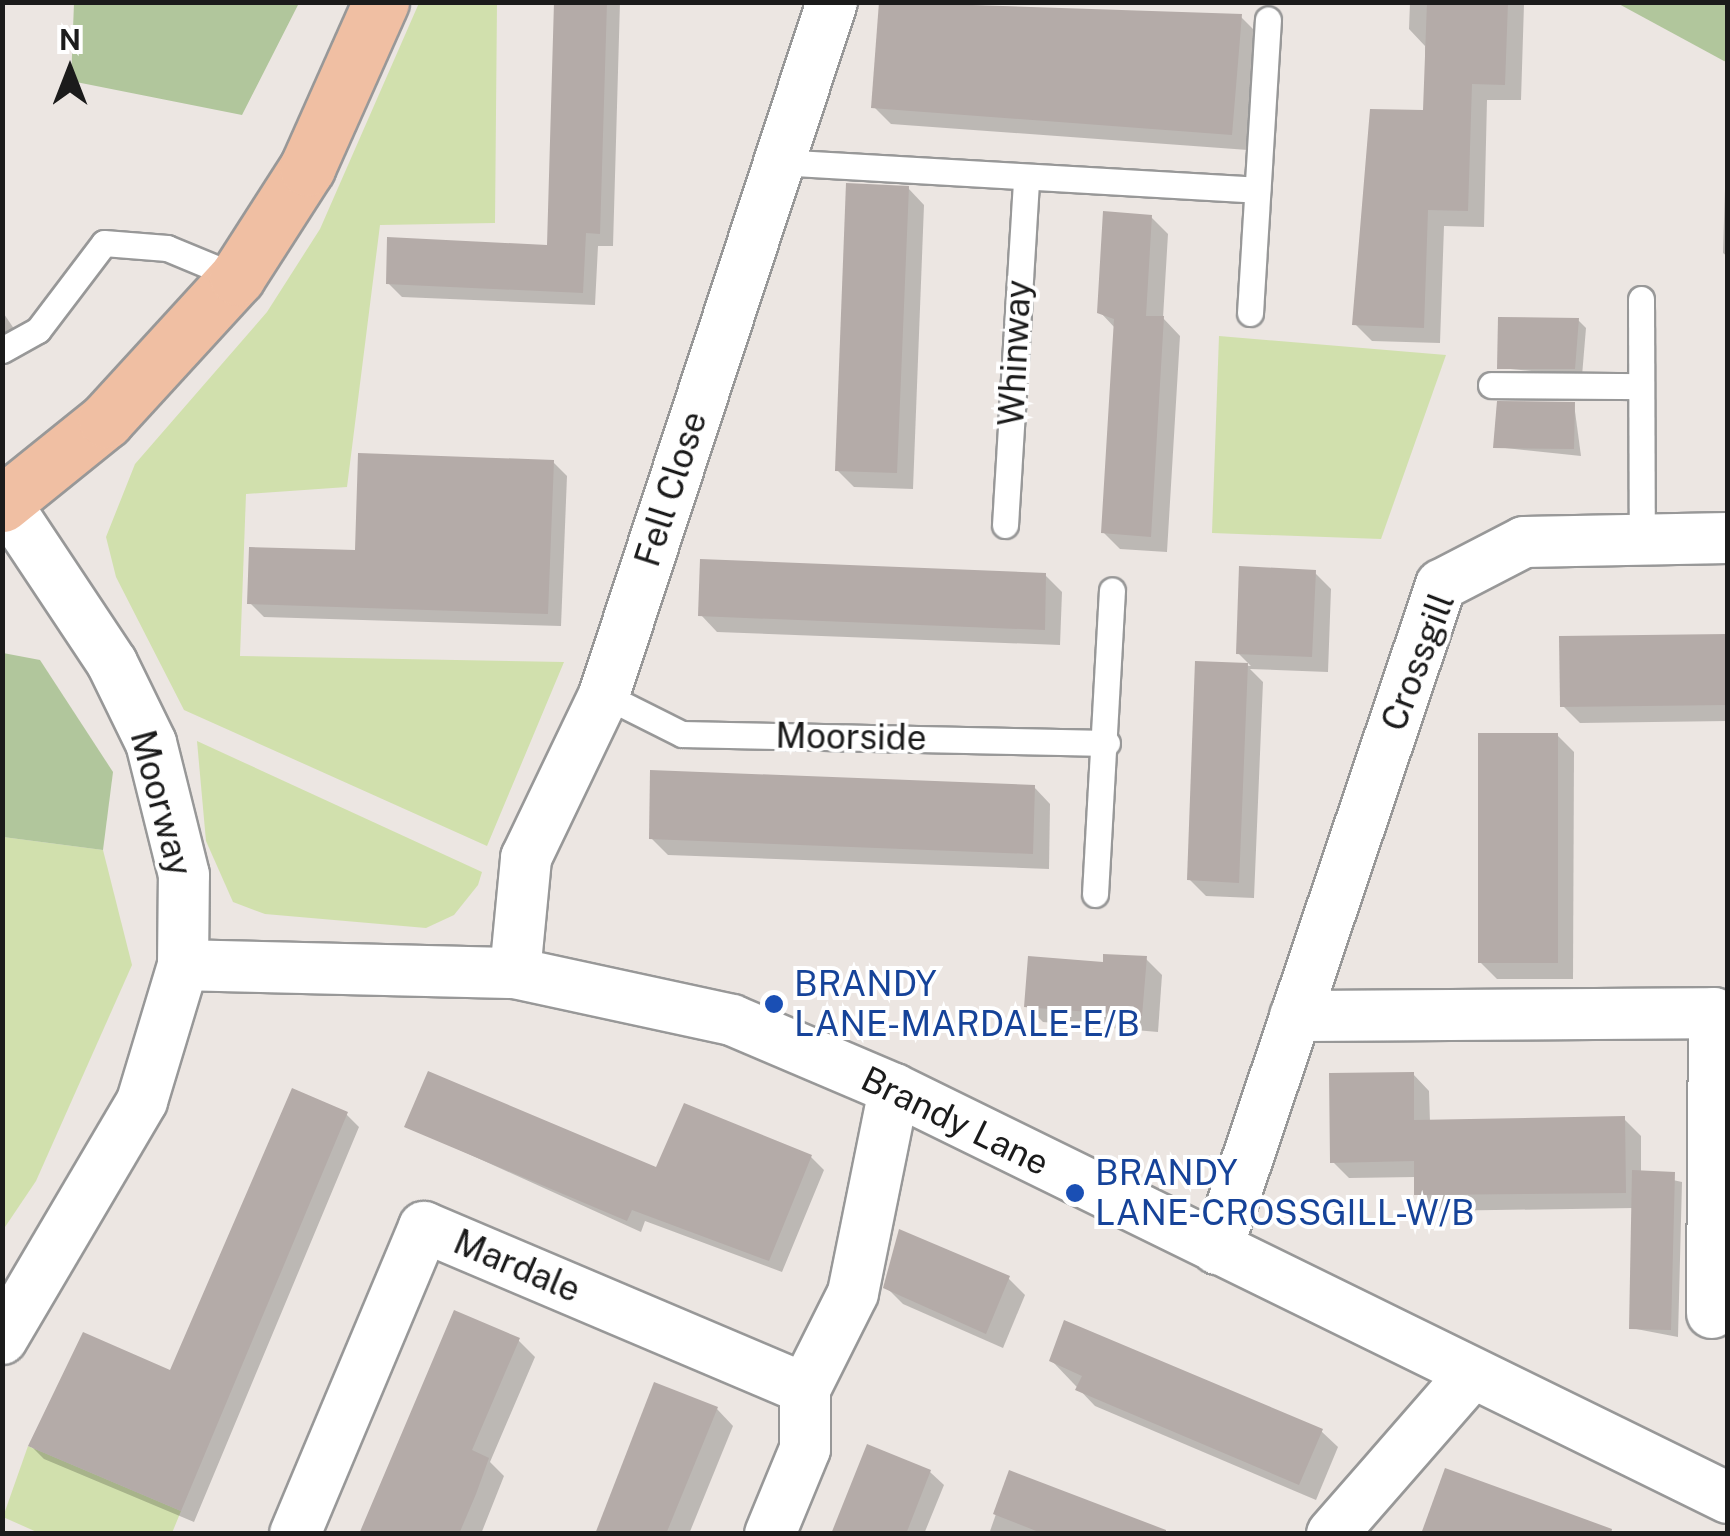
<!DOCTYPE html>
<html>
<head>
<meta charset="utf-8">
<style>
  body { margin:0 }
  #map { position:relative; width:1730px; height:1536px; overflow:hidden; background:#ece6e2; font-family:"Public Sans",sans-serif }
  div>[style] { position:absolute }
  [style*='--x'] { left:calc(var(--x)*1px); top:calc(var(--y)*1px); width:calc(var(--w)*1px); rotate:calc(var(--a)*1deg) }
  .grass>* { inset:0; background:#d1e0ad }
  .forest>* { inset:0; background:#b1c69c }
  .shadow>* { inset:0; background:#0003 }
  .building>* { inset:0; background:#b4aba8 }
  .roads { filter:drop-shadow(2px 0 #989898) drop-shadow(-2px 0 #989898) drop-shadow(0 2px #989898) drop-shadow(0 -2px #989898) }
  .lane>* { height:25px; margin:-12.5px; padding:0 12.5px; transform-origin:12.5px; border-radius:12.5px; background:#fff }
  .street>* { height:50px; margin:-25px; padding:0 25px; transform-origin:25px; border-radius:25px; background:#fff }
  .primary>* { height:55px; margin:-27.5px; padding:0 27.5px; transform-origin:27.5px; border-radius:27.5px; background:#f0bfa3 }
  .dots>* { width:28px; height:28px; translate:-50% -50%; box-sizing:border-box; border:5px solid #fff; border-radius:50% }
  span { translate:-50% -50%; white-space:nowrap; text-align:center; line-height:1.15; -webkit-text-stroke:8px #fff; paint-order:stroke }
  .street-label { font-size:35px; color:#1b1b1b }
  .transit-label { font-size:35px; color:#164399 }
  .left { translate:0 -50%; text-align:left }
  .frame { position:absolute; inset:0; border:5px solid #1b1b1b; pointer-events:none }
  .north { position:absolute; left:20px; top:20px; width:100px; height:100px; -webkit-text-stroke:8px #fff; paint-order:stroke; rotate:0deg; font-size:28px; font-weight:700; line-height:40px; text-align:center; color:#1b1b1b }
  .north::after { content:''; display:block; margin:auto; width:35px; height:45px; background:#1b1b1b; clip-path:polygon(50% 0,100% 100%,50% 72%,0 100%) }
</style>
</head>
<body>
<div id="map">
  <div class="grass">
    <div style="clip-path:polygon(419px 3px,497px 3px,495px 223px,380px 225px,347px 487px,246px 494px,240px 656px,564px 662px,487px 846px,184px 710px,116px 577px,106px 537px,135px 464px,267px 312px,320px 229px)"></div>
    <div style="clip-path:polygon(1219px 336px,1446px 355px,1381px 539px,1212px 533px)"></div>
    <div style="clip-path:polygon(197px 741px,482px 872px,478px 885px,454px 915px,426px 928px,265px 914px,233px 902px,206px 841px)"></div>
    <div style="clip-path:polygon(3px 837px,103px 850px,132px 965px,36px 1181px,3px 1230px)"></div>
    <div style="clip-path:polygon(28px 1446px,181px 1511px,172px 1533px,39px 1533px,3px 1517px)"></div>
  </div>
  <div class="forest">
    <div style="clip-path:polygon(74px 3px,74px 2px,299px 3px,242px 115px,71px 81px)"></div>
    <div style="clip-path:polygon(1617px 3px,1727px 3px,1727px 62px,1724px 61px)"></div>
    <div style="clip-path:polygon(3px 653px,40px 660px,113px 772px,103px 850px,3px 837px)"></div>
  </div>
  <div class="shadow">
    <div style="clip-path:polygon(557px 2px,620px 2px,613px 246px,598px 246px,595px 305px,402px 297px,388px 283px,550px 248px)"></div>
    <div style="clip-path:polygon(882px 2px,1240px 16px,1257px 33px,1248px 150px,891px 124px,874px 107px)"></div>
    <div style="clip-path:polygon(1410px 2px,1524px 4px,1521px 100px,1487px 100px,1484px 227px,1444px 226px,1440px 343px,1372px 341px,1355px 324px,1425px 113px,1425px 46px,1409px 29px)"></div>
    <div style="clip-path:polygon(1726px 156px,1728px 156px,1728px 257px,1723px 253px)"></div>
    <div style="clip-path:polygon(908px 188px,924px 205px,913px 489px,854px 487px,837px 470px)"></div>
    <div style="clip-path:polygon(1151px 217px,1168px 234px,1163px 318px,1180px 336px,1167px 552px,1120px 549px,1103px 532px,1116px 329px,1100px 312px)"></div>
    <div style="clip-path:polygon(2px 311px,25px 345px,2px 360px)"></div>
    <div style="clip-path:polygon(1578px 320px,1586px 328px,1582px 376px,1500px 368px)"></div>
    <div style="clip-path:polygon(1574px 404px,1581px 456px,1496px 447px)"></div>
    <div style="clip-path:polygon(553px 462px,567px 476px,561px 626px,264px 617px,250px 603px)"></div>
    <div style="clip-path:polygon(1315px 573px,1331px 589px,1328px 672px,1250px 669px,1263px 682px,1254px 898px,1206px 896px,1189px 879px,1198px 663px,1251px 666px,1238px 653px)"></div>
    <div style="clip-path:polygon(1045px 575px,1062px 592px,1060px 645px,717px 632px,701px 615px)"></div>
    <div style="clip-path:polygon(1728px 636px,1728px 721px,1580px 723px,1563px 706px)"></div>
    <div style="clip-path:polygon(1557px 735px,1574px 752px,1573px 979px,1497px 979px,1480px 962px)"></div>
    <div style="clip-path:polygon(1034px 787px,1050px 804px,1049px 869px,668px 855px,651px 838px)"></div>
    <div style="clip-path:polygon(1146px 959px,1162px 975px,1158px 1032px,1043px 1022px,1027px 1006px,1105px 965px)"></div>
    <div style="clip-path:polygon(1413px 1074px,1429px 1091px,1430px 1122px,1624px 1119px,1641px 1136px,1641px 1173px,1682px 1182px,1678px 1337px,1631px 1328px,1634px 1208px,1433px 1211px,1417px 1194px,1416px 1177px,1349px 1178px,1333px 1162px)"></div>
    <div style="clip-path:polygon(346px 1114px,359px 1127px,194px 1522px,44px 1459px,31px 1446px,172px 1373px)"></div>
    <div style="clip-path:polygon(407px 1126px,657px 1170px,811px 1157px,824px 1170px,782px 1272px,645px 1221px,641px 1232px)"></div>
    <div style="clip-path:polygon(1008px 1278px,1025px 1295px,1003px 1348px,903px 1304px,886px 1287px)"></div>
    <div style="clip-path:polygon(518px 1340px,535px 1357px,490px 1462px,504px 1476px,481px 1534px,361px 1534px)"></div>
    <div style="clip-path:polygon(1052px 1361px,1321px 1431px,1338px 1447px,1316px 1500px,1095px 1406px)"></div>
    <div style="clip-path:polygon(717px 1409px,733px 1426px,689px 1534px,597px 1534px)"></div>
    <div style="clip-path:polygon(930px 1472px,944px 1485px,924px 1534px,833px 1534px)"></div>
    <div style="clip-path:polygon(1010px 1474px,1149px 1534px,989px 1534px)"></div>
  </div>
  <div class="building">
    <div style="clip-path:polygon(554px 2px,607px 2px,600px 234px,586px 233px,583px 293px,386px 284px,387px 237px,547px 245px)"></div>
    <div style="clip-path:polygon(879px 2px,1242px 14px,1232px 135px,871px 108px)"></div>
    <div style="clip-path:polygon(1427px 2px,1508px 2px,1505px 85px,1472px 84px,1468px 211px,1428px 210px,1424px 328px,1352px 325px,1370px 109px,1423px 110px)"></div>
    <div style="clip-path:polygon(846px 183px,909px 186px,897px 473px,835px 471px)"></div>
    <div style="clip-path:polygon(1103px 211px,1152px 215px,1146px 316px,1164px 316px,1151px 537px,1101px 533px,1114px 319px,1097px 313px)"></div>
    <div style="clip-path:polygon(1498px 317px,1579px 318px,1575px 369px,1497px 369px)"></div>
    <div style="clip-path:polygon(1497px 401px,1575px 402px,1574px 449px,1493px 448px)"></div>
    <div style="clip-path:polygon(358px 453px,554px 460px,548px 614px,247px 604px,249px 547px,355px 550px)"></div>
    <div style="clip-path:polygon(700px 559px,1046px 573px,1045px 630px,698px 616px)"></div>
    <div style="clip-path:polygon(1239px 566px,1316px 570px,1312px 657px,1236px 654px)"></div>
    <div style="clip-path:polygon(1728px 634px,1728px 705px,1560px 707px,1559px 636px)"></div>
    <div style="clip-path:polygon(1195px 661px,1248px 663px,1239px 883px,1187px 880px)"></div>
    <div style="clip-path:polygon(1478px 733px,1558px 733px,1558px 963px,1478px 963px)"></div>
    <div style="clip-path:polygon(650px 770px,1035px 785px,1033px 854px,649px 839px)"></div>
    <div style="clip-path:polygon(1103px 954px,1147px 956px,1142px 1016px,1024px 1007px,1028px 956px,1103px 962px)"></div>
    <div style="clip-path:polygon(428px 1071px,656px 1167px,684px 1103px,812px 1155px,769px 1261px,632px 1210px,627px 1221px,404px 1127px)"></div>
    <div style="clip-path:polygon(1414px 1072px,1414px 1120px,1625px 1116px,1626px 1193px,1414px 1195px,1414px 1161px,1330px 1163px,1329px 1073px)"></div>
    <div style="clip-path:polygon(292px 1088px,348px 1112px,181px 1511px,28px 1446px,83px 1332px,170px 1370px)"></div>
    <div style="clip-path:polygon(1632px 1170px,1675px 1172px,1671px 1330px,1629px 1329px)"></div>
    <div style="clip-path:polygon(899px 1229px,1010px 1276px,986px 1334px,883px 1288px)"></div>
    <div style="clip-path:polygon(454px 1310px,520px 1338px,472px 1450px,489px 1458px,476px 1494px,459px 1534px,359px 1534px)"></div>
    <div style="clip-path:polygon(1064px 1320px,1323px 1429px,1299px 1485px,1075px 1390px,1082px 1376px,1049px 1361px)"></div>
    <div style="clip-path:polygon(654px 1382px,718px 1407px,666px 1534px,595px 1534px)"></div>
    <div style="clip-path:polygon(867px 1444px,931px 1470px,906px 1534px,831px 1534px)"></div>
    <div style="clip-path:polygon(1445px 1468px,1612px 1529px,1611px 1534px,1421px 1534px)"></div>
    <div style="clip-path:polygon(1009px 1470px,1166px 1530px,1166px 1534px,1044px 1534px,993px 1514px)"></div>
  </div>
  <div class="roads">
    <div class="lane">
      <div style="--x:777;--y:162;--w:481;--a:3.3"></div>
      <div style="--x:1641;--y:299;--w:241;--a:89.8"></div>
      <div style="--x:1250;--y:313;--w:294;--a:-86.5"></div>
      <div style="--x:2;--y:350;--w:41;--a:-29.1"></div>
      <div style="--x:38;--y:330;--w:109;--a:-52.8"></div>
      <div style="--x:104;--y:243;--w:63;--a:4.5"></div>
      <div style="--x:167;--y:248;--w:76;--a:22.5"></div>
      <div style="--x:1491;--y:385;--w:150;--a:0.4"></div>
      <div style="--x:1005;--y:525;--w:346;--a:-86.5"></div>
      <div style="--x:604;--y:695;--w:87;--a:26.6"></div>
      <div style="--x:682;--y:734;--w:425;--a:1.2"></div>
      <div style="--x:1095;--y:894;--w:304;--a:-86.8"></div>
    </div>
    <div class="street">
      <div style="--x:183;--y:965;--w:332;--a:1.4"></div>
      <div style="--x:515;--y:973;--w:222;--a:12.2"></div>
      <div style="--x:732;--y:1020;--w:176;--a:23.1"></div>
      <div style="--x:894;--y:1089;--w:929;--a:26.12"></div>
      <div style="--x:515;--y:973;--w:116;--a:-84.5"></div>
      <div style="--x:526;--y:858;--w:181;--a:-64.4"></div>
      <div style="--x:604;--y:695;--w:730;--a:-71.79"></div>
      <div style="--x:1295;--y:1016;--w:419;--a:-0.4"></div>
      <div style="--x:1714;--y:1013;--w:300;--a:90.4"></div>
      <div style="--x:1217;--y:1249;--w:701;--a:-71.36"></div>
      <div style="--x:1441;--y:585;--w:93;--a:-27.4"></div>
      <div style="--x:1524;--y:542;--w:204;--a:-1.1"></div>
      <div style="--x:2;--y:1339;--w:276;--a:-59.5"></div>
      <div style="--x:142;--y:1101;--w:142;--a:-73.2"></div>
      <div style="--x:183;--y:965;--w:90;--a:-89.4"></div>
      <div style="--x:184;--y:875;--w:136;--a:-104"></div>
      <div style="--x:151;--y:743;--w:89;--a:-116"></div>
      <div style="--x:112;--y:663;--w:193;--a:-123.6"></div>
      <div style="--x:295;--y:1534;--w:333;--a:-67.2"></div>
      <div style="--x:424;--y:1227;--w:414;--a:23"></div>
      <div style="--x:770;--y:1534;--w:92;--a:-67.6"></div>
      <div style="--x:805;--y:1449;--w:60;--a:-90"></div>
      <div style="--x:805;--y:1389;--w:107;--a:-63.4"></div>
      <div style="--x:853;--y:1293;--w:208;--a:-78.6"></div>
      <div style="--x:1332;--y:1534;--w:210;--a:-48.9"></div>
    </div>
    <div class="primary">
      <div style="--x:2;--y:504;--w:134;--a:-38.9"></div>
      <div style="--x:106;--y:420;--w:194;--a:-47.5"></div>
      <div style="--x:237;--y:277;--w:130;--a:-57.3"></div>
      <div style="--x:307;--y:168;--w:182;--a:-66"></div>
    </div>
  </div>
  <div class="dots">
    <div style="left:774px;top:1004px;background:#1a4fb4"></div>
    <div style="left:1075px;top:1193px;background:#1a4fb4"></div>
  </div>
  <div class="street-label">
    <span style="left:1015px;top:353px;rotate:-87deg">Whinway</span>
    <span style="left:671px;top:489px;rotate:-72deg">Fell Close</span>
    <span style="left:1418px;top:662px;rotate:-69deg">Crossgill</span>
    <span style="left:851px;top:737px;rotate:1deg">Moorside</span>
    <span style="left:161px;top:803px;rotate:75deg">Moorway</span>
    <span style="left:955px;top:1121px;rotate:26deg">Brandy Lane</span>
    <span style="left:517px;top:1266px;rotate:23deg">Mardale</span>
  </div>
  <div class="transit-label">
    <span class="left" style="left:794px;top:1004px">BRANDY<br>LANE-MARDALE-E/B</span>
    <span class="left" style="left:1095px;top:1193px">BRANDY<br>LANE-CROSSGILL-W/B</span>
  </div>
  <div class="frame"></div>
  <div class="north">N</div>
</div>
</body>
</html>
